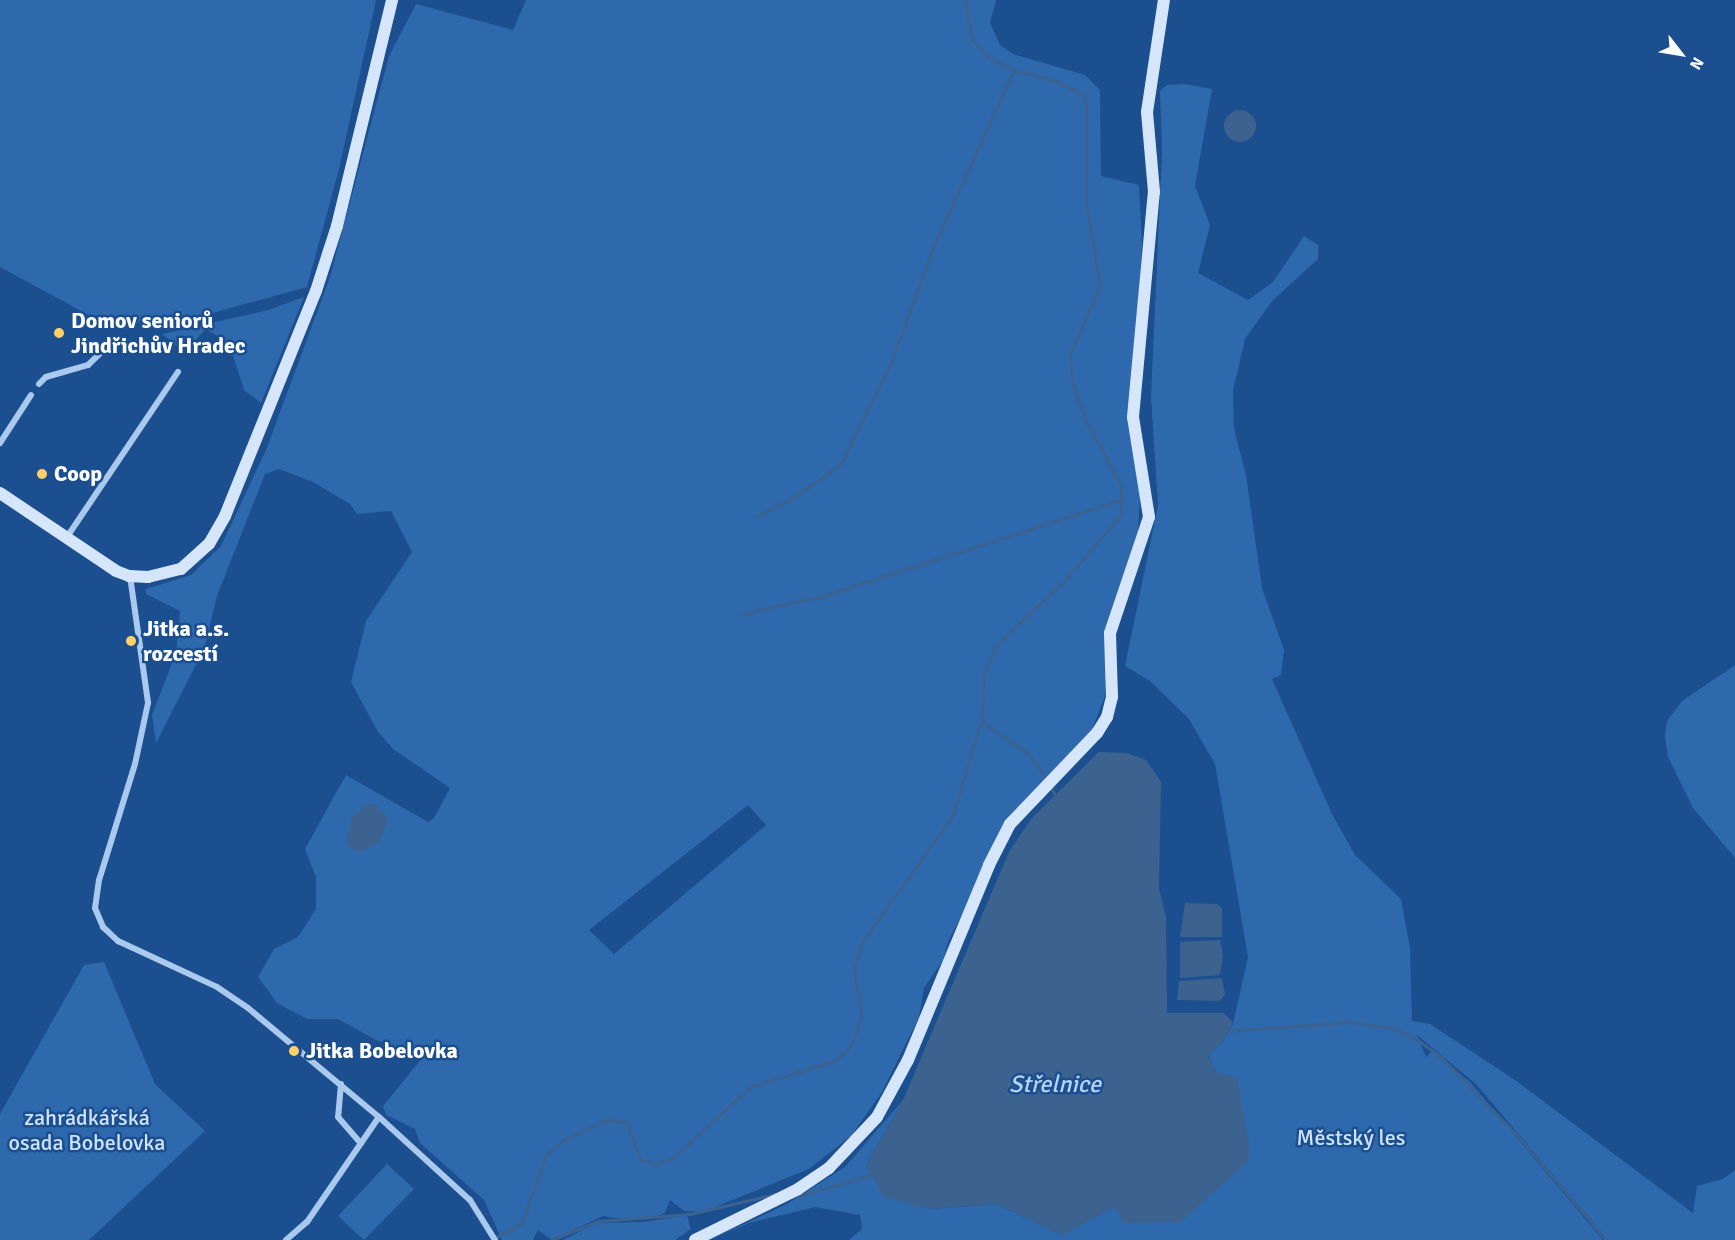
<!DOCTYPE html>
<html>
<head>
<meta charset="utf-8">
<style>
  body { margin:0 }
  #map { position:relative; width:1735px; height:1240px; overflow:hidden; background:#1b4f8f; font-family:Signika,sans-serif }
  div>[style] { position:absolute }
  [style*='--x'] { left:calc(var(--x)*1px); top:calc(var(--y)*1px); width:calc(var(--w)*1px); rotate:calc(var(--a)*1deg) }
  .green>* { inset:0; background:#2e69ad }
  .water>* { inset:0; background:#3c6290 }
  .round { border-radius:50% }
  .stream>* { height:3px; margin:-1.5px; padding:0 1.5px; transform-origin:1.5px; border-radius:1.5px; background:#3c6290 }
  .street>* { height:6px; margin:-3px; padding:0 3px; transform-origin:3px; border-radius:3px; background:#a9c9ee }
  .secondary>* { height:12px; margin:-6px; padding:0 6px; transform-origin:6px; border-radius:6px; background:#d6e6fa }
  .dots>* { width:16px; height:16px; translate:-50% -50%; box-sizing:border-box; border:3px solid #1b4f8f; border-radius:50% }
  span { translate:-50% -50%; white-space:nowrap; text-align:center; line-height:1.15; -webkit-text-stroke:5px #1b4f8f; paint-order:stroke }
  .poi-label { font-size:22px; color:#fff; font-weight:700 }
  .left { translate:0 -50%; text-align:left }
  .park-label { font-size:22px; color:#cfe3fa }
  .water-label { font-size:24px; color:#b5d3f5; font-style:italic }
  .north { position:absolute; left:1651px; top:24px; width:60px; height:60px; -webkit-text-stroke:4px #1b4f8f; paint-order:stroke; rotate:121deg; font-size:16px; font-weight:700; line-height:24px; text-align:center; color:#fff }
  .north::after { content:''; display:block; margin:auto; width:21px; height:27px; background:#fff; clip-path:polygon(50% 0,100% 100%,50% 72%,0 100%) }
</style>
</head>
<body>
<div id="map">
  <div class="green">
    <div style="clip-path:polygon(0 0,376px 0,339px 169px,307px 287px,158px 328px,141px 320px,131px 330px,105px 324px,0 267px)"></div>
    <div style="clip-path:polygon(evenodd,526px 0,996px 0,990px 23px,1000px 45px,1013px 54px,1085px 75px,1100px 90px,1101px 176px,1139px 185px,1142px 244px,1131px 417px,1140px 495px,1138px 535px,1108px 642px,1105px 696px,1089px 737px,993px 854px,948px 942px,943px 960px,924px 988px,919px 1017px,882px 1092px,851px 1136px,809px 1169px,703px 1212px,684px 1211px,670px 1200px,665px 1213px,658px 1216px,630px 1220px,603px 1216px,552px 1240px,538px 1230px,533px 1240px,502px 1240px,484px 1200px,420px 1143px,415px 1129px,386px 1115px,383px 1106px,423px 1057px,376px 1040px,338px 1019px,307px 1019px,277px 1003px,258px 977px,274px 949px,298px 937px,316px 909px,316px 877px,305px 849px,346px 775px,428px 822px,434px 818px,450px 788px,393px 749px,378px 732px,351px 682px,366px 621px,412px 552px,391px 511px,357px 514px,350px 504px,313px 482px,279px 469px,265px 474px,217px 596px,204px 649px,156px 743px,152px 715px,176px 653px,180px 611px,146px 594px,146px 589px,191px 575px,221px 546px,266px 450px,330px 277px,389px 56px,416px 4px,513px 30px,526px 0,748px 805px,766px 825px,614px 954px,589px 930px,748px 805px)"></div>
    <div style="clip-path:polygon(1185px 84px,1212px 89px,1195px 186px,1210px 225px,1198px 273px,1248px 300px,1273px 282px,1304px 236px,1318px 245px,1318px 259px,1272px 301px,1245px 339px,1233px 391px,1234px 429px,1246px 475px,1262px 588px,1284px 650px,1281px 675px,1272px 679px,1332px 814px,1355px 855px,1401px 899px,1410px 948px,1412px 1021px,1430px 1024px,1515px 1080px,1693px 1213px,1697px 1186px,1723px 1179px,1735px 1170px,1735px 1240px,1608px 1240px,1476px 1084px,1417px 1035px,1426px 1057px,1432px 1051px,1470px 1082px,1603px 1240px,849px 1240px,862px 1229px,860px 1215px,815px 1207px,749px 1223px,710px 1240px,787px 1204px,845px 1167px,903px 1100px,866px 1166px,928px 1209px,997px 1204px,1062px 1235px,1216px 1072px,1208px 1055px,1223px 1041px,1233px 1024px,1248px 957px,1215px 764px,1189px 719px,1150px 681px,1125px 666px,1158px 506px,1151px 397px,1162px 152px,1160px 91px,1167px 85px)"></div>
    <div style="clip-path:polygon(304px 297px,261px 403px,244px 390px,233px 355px,218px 345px,219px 337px,206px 329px,184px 352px,162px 334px,268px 310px)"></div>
    <div style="clip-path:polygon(1735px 665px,1735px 858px,1693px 808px,1668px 757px,1665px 736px,1667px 721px,1682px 701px)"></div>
    <div style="clip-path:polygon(104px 962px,155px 1084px,205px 1131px,89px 1240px,0 1240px,0 1114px,84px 965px)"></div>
    <div style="clip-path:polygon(387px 1164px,414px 1189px,364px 1240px,338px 1216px)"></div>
    <div style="clip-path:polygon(687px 1215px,691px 1229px,675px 1240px,563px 1240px,596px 1223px,644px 1222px)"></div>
  </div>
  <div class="water">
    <div class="round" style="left:1224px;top:110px;width:32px;height:32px"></div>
    <div style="clip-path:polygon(1099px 752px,1127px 753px,1146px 760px,1161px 782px,1159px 888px,1166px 918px,1167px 1013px,1224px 1013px,1233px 1023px,1223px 1041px,1208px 1056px,1216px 1072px,1237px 1077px,1250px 1149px,1248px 1162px,1180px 1222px,1123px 1223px,1115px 1207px,1062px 1235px,997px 1204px,928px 1209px,884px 1197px,866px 1166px,903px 1100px,1009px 852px,1031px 819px)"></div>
    <div style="clip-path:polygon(375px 804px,388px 818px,386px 826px,379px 841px,364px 851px,353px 850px,345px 842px,353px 816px,366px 805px)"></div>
    <div style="clip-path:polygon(1185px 903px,1217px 904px,1222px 908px,1222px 937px,1180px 937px)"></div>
    <div style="clip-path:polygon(1220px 940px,1223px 956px,1220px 975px,1180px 978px,1180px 942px)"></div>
    <div style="clip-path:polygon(1222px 978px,1225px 994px,1220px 1001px,1177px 1000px,1179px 981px)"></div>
  </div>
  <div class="stream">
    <div style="--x:756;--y:517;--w:45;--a:-27.7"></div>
    <div style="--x:796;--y:496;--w:55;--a:-35.4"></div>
    <div style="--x:841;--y:464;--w:113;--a:-63.7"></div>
    <div style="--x:891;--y:363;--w:128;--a:-69.9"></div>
    <div style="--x:935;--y:243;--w:190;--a:-65.5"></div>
    <div style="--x:740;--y:614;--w:85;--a:-12.2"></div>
    <div style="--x:823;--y:596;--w:315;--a:-17.9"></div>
    <div style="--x:981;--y:721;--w:61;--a:35"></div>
    <div style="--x:1031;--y:756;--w:28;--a:55"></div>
    <div style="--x:1050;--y:785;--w:14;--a:65"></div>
    <div style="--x:1227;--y:1031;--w:123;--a:-4.2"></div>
    <div style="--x:1350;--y:1022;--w:43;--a:7.9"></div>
    <div style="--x:1393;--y:1028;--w:28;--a:26"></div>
    <div style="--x:1418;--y:1040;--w:30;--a:37"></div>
    <div style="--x:1442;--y:1058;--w:105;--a:45.8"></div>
    <div style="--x:1515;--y:1133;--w:140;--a:49.6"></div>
    <div style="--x:798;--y:1196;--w:80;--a:-15.9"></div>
    <div style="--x:491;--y:1240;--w:35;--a:-29"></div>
    <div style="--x:522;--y:1223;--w:72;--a:-70.6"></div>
    <div style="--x:546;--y:1155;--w:25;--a:-40"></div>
    <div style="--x:565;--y:1139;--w:45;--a:-24.9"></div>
    <div style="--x:606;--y:1120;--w:20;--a:6"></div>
    <div style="--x:626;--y:1122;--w:40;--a:69"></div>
    <div style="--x:640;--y:1159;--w:18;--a:16"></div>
    <div style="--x:657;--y:1164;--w:17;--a:-21"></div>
    <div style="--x:673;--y:1158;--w:105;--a:-42.7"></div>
    <div style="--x:750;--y:1087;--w:88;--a:-17.2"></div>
    <div style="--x:834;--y:1061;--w:19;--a:-39"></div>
    <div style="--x:849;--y:1049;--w:35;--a:-68"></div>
    <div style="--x:862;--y:1017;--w:49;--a:-99.5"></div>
    <div style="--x:854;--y:969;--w:26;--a:-74"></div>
    <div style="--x:861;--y:944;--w:158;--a:-54.5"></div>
    <div style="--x:953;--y:815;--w:98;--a:-73.4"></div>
    <div style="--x:981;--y:721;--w:46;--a:-86.3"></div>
    <div style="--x:984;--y:675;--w:32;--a:-68"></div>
    <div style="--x:996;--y:645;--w:95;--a:-43.3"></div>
    <div style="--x:1065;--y:580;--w:86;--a:-49.3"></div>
    <div style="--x:1121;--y:515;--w:30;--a:-90"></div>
    <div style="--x:1121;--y:485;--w:73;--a:-118.7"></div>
    <div style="--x:1086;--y:421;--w:38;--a:-110"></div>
    <div style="--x:1073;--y:385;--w:31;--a:-96"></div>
    <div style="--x:1070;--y:354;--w:74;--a:-66.2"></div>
    <div style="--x:1100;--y:286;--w:85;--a:-99.5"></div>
    <div style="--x:1086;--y:202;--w:97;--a:-90"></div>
    <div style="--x:1086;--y:105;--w:12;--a:-110"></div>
    <div style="--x:1082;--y:94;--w:29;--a:-153"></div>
    <div style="--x:1056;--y:81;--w:43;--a:-165.3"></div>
    <div style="--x:1014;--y:70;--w:30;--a:-153"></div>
    <div style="--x:987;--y:56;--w:23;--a:-131"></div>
    <div style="--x:972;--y:39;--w:40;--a:-100"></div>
    <div style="--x:551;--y:1240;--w:51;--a:-22"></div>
    <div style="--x:598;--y:1221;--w:92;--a:-4.4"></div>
    <div style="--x:690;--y:1214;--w:88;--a:-13.1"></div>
  </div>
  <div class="street">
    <div style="--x:39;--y:384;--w:10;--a:-45"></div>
    <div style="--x:46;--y:377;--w:44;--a:-15.9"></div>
    <div style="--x:88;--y:365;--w:28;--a:-44"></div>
    <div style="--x:0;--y:443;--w:57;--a:-57.1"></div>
    <div style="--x:67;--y:537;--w:199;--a:-56.1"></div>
    <div style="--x:130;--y:576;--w:128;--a:81.9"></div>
    <div style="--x:148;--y:703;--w:62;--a:102"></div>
    <div style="--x:135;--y:764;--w:121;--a:107.2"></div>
    <div style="--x:99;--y:880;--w:28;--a:98"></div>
    <div style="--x:95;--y:908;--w:21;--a:67"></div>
    <div style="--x:103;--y:927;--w:21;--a:43"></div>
    <div style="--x:118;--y:941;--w:109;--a:24.9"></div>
    <div style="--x:217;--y:987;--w:37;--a:34"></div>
    <div style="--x:248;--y:1008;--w:170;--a:39.8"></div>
    <div style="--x:379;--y:1117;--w:123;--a:42.4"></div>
    <div style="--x:470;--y:1200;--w:47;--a:58"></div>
    <div style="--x:341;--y:1084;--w:33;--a:95"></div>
    <div style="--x:338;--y:1117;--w:35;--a:49"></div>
    <div style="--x:286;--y:1240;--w:28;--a:-41"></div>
    <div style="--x:307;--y:1222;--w:127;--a:-55.6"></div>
  </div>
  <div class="secondary">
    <div style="--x:0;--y:493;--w:140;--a:33.9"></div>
    <div style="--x:116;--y:571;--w:14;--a:21"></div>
    <div style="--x:129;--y:576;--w:19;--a:3"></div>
    <div style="--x:148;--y:577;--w:34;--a:-14"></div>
    <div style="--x:181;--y:569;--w:38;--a:-42"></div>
    <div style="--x:209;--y:544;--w:32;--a:-60"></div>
    <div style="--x:225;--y:516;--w:243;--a:-68"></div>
    <div style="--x:316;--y:291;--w:68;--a:-72.1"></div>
    <div style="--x:337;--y:226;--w:233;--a:-76.3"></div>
    <div style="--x:695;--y:1240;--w:115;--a:-26.3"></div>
    <div style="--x:798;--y:1189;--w:37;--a:-34"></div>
    <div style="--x:829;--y:1168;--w:70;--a:-46.7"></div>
    <div style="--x:877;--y:1117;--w:65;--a:-61.5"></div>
    <div style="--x:908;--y:1060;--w:211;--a:-67.4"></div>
    <div style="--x:989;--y:865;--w:46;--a:-62.9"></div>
    <div style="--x:1010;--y:824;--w:126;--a:-46.3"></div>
    <div style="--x:1097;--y:733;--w:19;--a:-58"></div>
    <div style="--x:1107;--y:717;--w:21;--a:-76"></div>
    <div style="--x:1112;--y:697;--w:64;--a:-91.8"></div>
    <div style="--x:1110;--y:633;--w:122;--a:-71.4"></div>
    <div style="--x:1149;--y:517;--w:101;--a:-99.1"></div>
    <div style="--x:1133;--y:417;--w:226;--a:-84.7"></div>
    <div style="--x:1154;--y:192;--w:80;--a:-95"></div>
    <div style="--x:1147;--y:112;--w:113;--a:-81.4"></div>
  </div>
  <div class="dots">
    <div style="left:59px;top:333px;background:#ffd166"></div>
    <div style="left:42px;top:474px;background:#ffd166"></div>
    <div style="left:131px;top:641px;background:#ffd166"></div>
    <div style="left:294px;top:1051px;background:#ffd166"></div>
  </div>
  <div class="poi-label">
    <span class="left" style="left:71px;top:333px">Domov seniorů<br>Jindřichův Hradec</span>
    <span class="left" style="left:54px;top:474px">Coop</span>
    <span class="left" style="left:143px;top:641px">Jitka a.s.<br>rozcestí</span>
    <span class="left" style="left:306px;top:1051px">Jitka Bobelovka</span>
  </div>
  <div class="park-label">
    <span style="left:87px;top:1130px">zahrádkářská<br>osada Bobelovka</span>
    <span style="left:1351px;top:1138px">Městský les</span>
  </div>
  <div class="water-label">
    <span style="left:1055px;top:1085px">Střelnice</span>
  </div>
  <div class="north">N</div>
</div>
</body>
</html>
